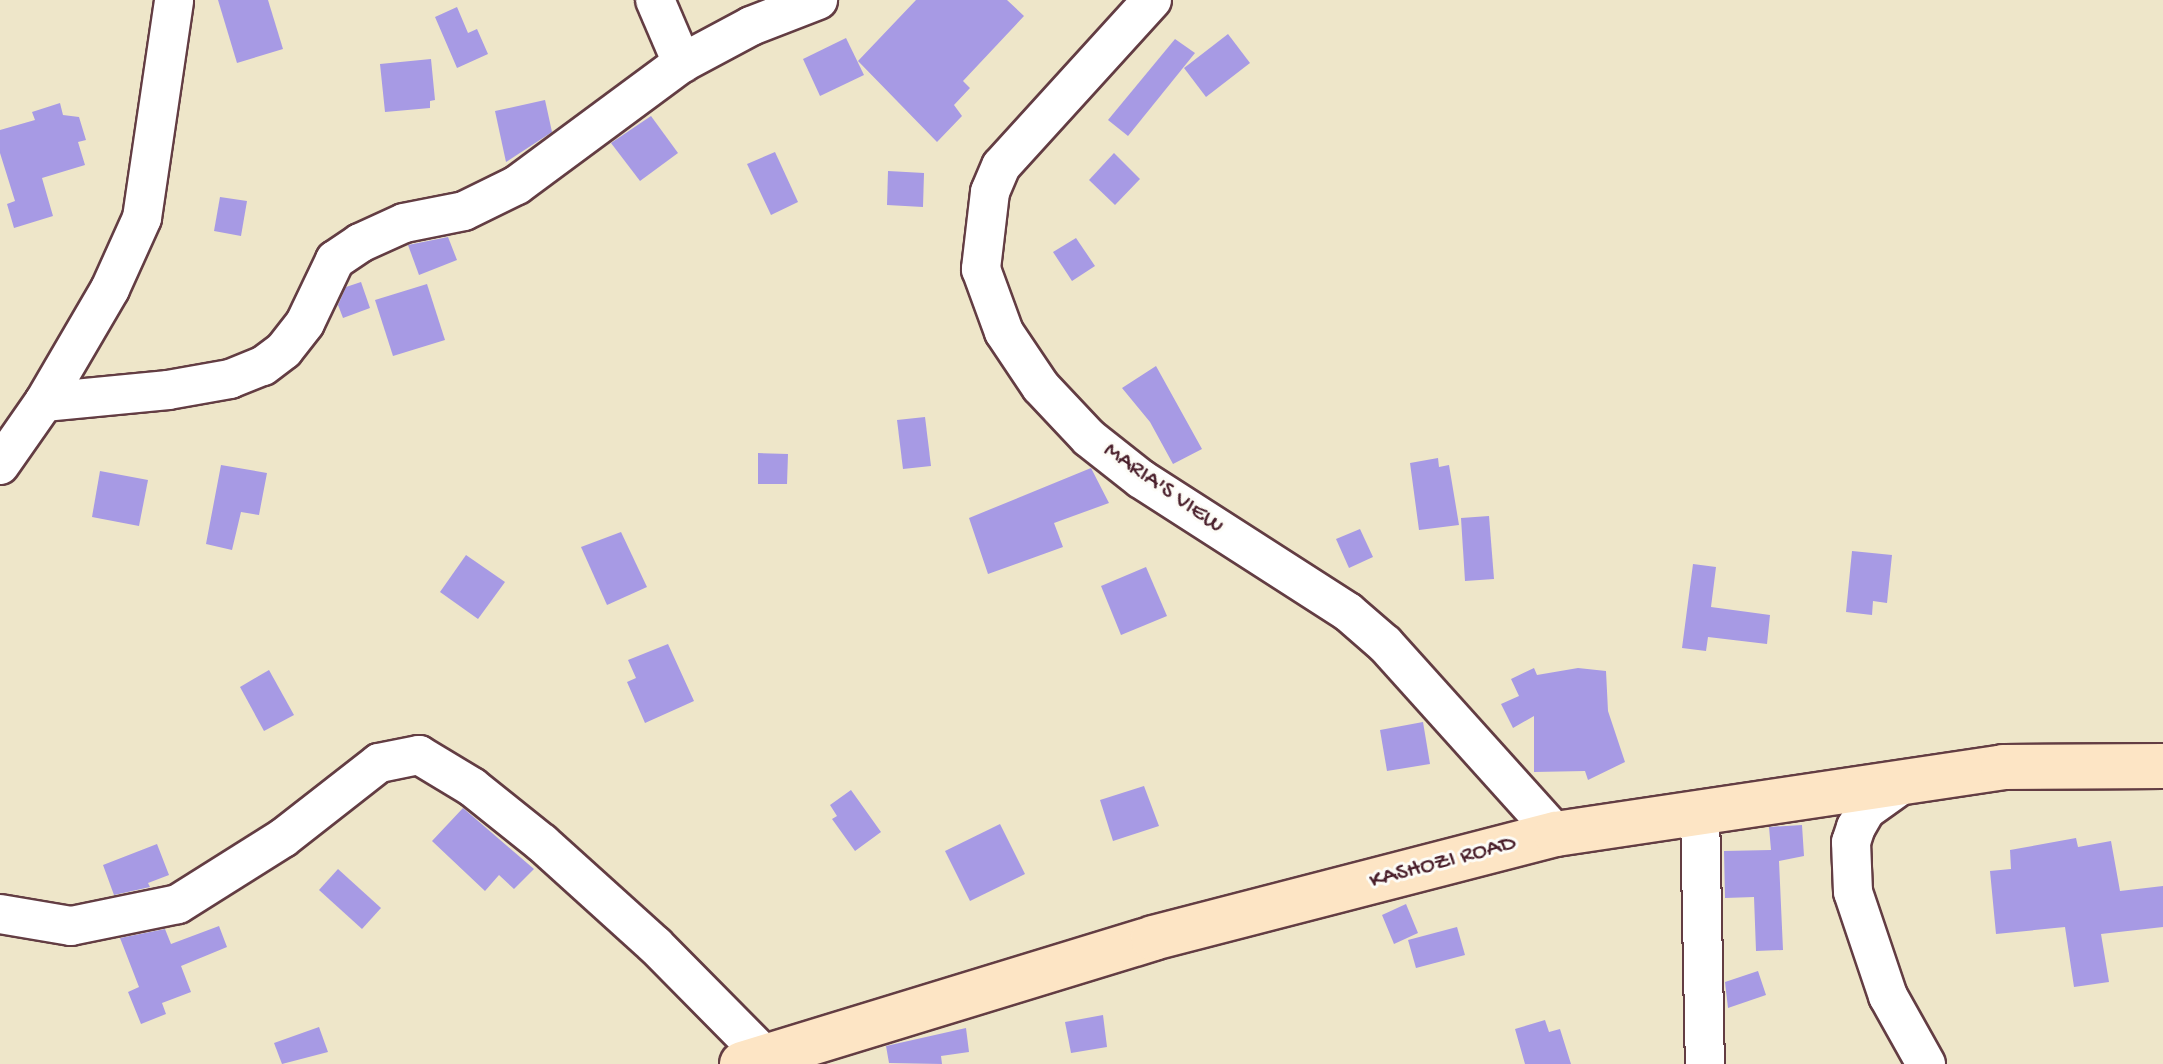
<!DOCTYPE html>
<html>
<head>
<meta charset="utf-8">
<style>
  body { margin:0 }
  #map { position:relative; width:2163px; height:1064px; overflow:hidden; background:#eee6c9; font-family:"Gochi Hand",sans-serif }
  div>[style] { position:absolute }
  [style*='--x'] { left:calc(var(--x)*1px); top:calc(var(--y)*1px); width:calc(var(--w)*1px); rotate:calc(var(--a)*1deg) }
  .building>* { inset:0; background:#a79ae4 }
  .roads { filter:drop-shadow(2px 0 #633d43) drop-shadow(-2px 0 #633d43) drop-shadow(0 2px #633d43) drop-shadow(0 -2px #633d43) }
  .minor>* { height:38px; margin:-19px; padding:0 19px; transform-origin:19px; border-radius:19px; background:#fff }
  .secondary>* { height:44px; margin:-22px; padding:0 22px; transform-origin:22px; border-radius:22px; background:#fde5c5 }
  span { translate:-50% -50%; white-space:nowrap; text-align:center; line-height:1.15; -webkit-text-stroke:6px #fdfcf7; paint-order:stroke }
  .street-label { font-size:24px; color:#4a1f2b }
</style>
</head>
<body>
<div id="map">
  <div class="building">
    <div style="clip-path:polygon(218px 0,268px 0,283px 49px,237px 63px)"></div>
    <div style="clip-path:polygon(916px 0,1007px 0,1024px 16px,963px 81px,970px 88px,954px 105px,962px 116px,937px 142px,858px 61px)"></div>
    <div style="clip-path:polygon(457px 7px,468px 33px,477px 29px,488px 54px,457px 68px,435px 17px)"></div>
    <div style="clip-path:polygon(1228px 34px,1250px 63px,1206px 97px,1184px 68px)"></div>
    <div style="clip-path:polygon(846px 38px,864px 75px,820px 96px,803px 59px)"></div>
    <div style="clip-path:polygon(1175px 39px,1195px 53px,1128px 136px,1108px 120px)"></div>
    <div style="clip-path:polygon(431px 59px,435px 100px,430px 101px,430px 108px,385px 112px,380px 64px)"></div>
    <div style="clip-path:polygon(545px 100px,552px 132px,506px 162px,495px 111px)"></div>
    <div style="clip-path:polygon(60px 103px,63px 115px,79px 117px,86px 140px,78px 142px,85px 165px,42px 178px,53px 216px,14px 228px,7px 204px,15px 201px,0 153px,0 130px,35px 120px,32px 112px)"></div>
    <div style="clip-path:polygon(651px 116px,678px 153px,640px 181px,611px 143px)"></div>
    <div style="clip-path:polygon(775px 152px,798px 202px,771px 215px,747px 164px)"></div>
    <div style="clip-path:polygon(1114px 153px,1140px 179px,1115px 205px,1089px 180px)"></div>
    <div style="clip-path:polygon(888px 171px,924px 173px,923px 207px,887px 205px)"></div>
    <div style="clip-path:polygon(220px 197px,247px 201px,241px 236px,214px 231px)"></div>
    <div style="clip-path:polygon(448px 237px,457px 260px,419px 275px,408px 245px)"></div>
    <div style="clip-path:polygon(1076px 238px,1095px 266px,1072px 281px,1053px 252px)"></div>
    <div style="clip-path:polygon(361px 282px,370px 308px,343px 318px,338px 305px,346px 287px)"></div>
    <div style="clip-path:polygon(427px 284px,445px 340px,393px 356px,375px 300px)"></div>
    <div style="clip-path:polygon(1156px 366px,1202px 449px,1173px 464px,1150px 422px,1122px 388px)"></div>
    <div style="clip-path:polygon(925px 417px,931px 466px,903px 469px,897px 420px)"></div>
    <div style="clip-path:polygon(758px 453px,788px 454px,787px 484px,758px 484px)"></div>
    <div style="clip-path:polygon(1438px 458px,1439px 467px,1449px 465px,1459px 525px,1419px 530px,1410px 463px)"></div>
    <div style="clip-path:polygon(221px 465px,267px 473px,259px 515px,241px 512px,232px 550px,206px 544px)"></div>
    <div style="clip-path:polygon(1091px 468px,1109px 503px,1054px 523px,1063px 547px,988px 574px,969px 518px)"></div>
    <div style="clip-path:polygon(100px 471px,148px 480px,139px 526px,92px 517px)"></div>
    <div style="clip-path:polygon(1489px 516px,1494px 579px,1465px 581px,1461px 518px)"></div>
    <div style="clip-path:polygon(1360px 529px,1373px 557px,1349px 568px,1336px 539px)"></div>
    <div style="clip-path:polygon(621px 532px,647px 587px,607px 605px,581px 547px)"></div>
    <div style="clip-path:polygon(1852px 551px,1892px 555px,1887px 603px,1873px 601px,1872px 615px,1846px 612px)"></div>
    <div style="clip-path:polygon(466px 555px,505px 582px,478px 619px,440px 592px)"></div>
    <div style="clip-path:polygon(1693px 564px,1716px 567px,1711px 607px,1770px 615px,1767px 644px,1708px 637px,1706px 651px,1682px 648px)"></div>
    <div style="clip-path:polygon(1146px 567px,1167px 616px,1121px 635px,1101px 586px)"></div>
    <div style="clip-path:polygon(668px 644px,694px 701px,645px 723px,627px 682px,636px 678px,628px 660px)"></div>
    <div style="clip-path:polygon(1534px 668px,1537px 675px,1578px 668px,1606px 671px,1608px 711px,1625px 762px,1588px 780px,1585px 771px,1534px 772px,1534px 716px,1513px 728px,1501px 704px,1519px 696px,1511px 679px)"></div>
    <div style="clip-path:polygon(269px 670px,294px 715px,264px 731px,240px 687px)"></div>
    <div style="clip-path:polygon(1423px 722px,1430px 764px,1387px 771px,1380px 730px)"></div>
    <div style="clip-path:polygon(1144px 786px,1159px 826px,1113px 841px,1100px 800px)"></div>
    <div style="clip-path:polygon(851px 790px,881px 832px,855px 851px,832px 819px,837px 816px,830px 805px)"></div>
    <div style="clip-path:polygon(463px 808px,534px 869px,514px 889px,499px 875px,485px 891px,432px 841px)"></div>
    <div style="clip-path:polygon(1000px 824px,1025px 874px,970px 901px,945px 851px)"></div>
    <div style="clip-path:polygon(1802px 825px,1804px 856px,1779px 861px,1783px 950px,1756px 951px,1754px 897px,1725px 898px,1724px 851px,1771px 850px,1769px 827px)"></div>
    <div style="clip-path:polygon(2076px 838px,2078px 847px,2111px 841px,2120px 891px,2163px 886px,2163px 927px,2101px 934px,2109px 982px,2074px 987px,2065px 927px,1996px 934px,1990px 871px,2011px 869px,2010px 850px)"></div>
    <div style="clip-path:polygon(157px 844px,169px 875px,148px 883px,150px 887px,114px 895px,103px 865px)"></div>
    <div style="clip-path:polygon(338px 869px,381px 908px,362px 929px,319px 890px)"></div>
    <div style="clip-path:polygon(1406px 904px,1418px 933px,1394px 944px,1382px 915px)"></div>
    <div style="clip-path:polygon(219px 926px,227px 947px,181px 966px,191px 992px,162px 1003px,166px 1014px,141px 1024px,128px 992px,139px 987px,120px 938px,165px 929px,171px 944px)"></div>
    <div style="clip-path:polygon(1457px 927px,1465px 955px,1416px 968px,1408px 940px)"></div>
    <div style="clip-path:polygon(1758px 971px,1766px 995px,1728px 1008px,1725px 982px)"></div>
    <div style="clip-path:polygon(1103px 1015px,1107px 1047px,1071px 1053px,1065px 1022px)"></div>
    <div style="clip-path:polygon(1545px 1020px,1549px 1032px,1560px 1029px,1571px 1064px,1525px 1064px,1515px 1029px)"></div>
    <div style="clip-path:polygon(319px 1027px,328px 1052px,282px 1064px,274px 1043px)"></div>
    <div style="clip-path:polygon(966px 1028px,969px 1052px,941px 1056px,942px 1064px,889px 1063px,886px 1046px)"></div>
  </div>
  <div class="roads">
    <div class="minor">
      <div style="--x:655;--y:0;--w:69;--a:66.8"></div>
      <div style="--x:1152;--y:0;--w:224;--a:132.3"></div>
      <div style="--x:1001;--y:166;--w:28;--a:113"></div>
      <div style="--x:990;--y:192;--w:78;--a:96.7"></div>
      <div style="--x:981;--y:269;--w:67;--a:69.9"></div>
      <div style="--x:1004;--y:332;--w:66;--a:56.1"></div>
      <div style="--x:1041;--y:387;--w:70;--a:46.7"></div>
      <div style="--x:1089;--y:438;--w:66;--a:38.3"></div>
      <div style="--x:1141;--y:479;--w:246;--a:32.7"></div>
      <div style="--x:1348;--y:612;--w:49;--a:40.9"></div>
      <div style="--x:1385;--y:644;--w:256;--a:48"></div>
      <div style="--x:44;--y:402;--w:125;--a:-5.5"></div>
      <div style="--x:168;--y:390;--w:63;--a:-10.1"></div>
      <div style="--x:230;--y:379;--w:35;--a:-22"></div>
      <div style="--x:263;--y:366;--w:26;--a:-37"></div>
      <div style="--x:284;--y:350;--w:34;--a:-52"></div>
      <div style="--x:305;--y:323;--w:70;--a:-64.5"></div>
      <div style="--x:335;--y:260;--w:30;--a:-34"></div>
      <div style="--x:360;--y:243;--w:48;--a:-24.4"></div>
      <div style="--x:404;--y:223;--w:61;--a:-11.3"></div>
      <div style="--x:464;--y:211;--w:59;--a:-26.1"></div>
      <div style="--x:517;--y:185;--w:205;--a:-36.5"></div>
      <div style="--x:682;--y:63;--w:78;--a:-28.2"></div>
      <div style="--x:751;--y:26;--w:72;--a:-21.2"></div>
      <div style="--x:0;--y:465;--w:77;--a:-55.1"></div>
      <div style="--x:44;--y:402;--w:131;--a:-59.7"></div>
      <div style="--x:110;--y:289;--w:78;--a:-65.7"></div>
      <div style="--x:142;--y:218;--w:220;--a:-81.6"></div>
      <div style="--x:1908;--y:780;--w:52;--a:144.5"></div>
      <div style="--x:1866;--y:810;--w:20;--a:120"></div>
      <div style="--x:1856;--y:827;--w:16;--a:108"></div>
      <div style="--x:1851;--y:842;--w:50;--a:87.7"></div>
      <div style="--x:1853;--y:892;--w:110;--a:71.4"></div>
      <div style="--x:1888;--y:996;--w:78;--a:60.8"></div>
      <div style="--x:1700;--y:811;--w:253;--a:88.9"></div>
      <div style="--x:0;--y:914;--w:72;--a:9.6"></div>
      <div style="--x:71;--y:926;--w:109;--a:-11.6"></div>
      <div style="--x:178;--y:904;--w:124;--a:-32.2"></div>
      <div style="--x:283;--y:838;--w:122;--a:-38"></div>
      <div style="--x:379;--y:763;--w:41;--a:-11.3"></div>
      <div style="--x:419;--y:755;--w:62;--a:31.1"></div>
      <div style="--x:472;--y:787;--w:90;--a:38.7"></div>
      <div style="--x:542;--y:843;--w:152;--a:42.1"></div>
      <div style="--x:655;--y:945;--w:158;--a:45.3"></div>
    </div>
    <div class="secondary">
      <div style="--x:742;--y:1064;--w:430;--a:-17"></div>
      <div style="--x:1153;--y:938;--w:416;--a:-14.5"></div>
      <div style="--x:1556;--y:834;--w:452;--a:-8.5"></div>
      <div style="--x:2003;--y:767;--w:160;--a:-0.4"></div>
    </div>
  </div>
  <div class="street-label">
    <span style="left:1163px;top:489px;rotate:35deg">MARIA'S VIEW</span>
    <span style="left:1443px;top:863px;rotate:-15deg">KASHOZI ROAD</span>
  </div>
</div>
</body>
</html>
